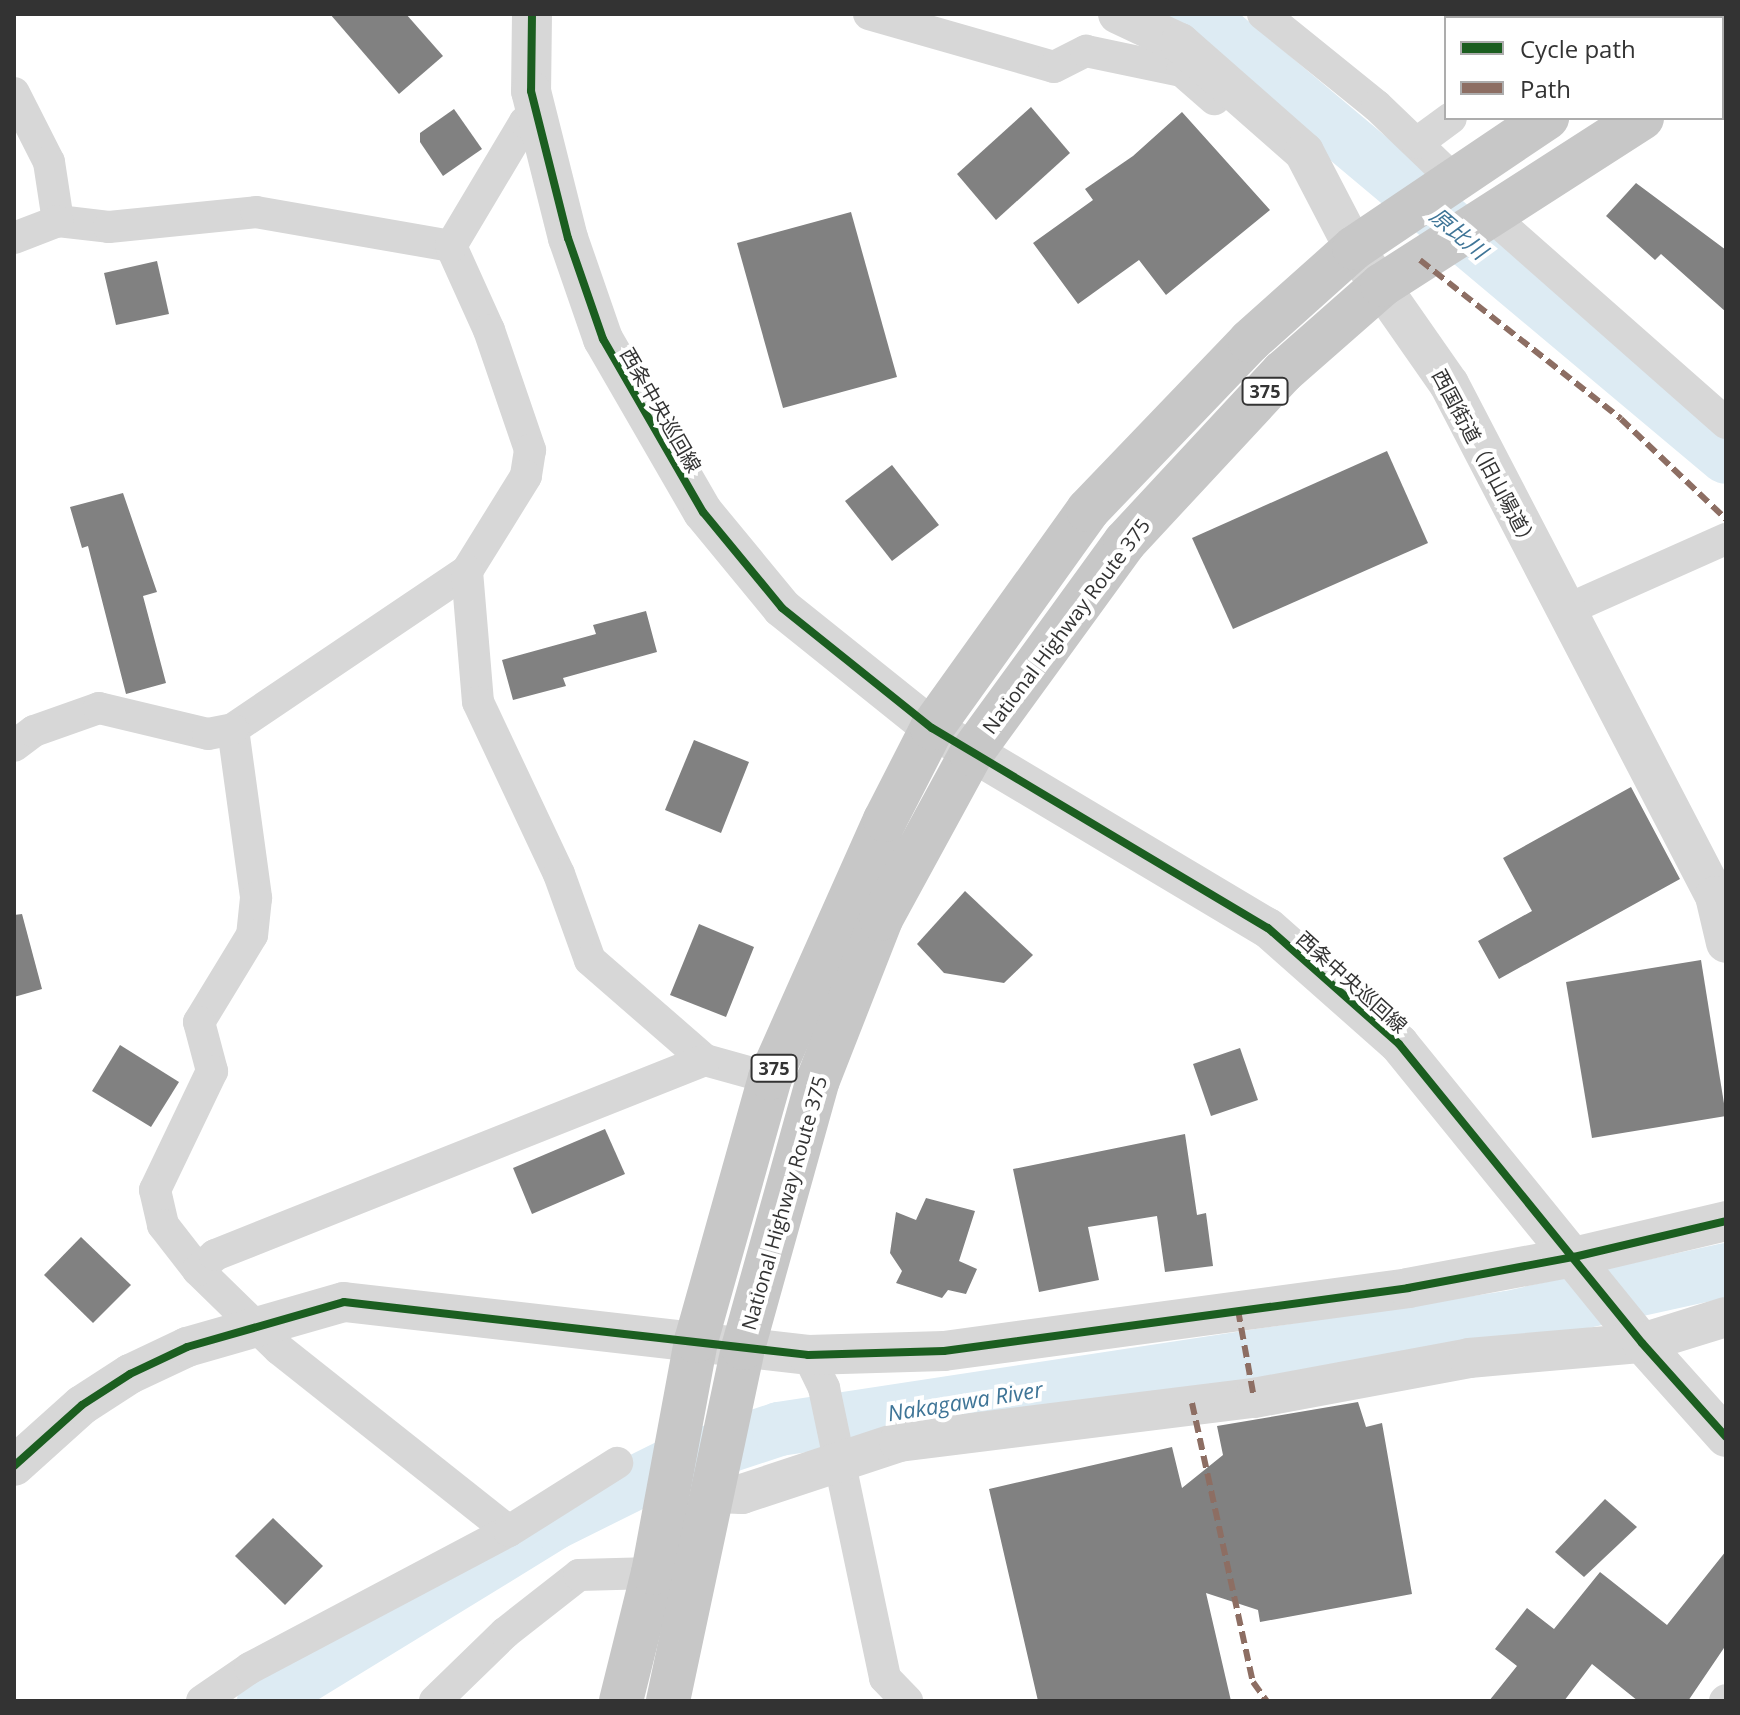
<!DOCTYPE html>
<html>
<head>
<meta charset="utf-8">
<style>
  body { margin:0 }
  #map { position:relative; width:1740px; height:1715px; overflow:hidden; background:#fff; font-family:"Open Sans","Noto Sans JP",sans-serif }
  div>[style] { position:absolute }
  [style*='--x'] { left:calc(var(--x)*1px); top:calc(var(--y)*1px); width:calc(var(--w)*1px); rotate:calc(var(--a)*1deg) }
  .river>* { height:54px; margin:-27px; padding:0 27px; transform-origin:27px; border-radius:27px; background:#ddebf3 }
  .building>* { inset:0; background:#818181 }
  .minor>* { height:32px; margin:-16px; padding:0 16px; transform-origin:16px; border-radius:16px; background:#d7d7d7 }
  .tertiary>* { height:40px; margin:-20px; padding:0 20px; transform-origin:20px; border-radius:20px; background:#d7d7d7 }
  .trunk>* { height:44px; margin:-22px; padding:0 22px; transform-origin:22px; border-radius:22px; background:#c7c7c7 }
  .quiet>* { height:6px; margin-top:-3px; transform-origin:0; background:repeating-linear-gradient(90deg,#8d6e63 0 12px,transparent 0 18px) }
  .cycleway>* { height:8px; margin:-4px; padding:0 4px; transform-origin:4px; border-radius:4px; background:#1b5e20 }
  span { translate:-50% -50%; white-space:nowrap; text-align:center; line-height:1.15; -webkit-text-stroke:8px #fff; paint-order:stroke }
  .shield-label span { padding:2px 6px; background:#fff; border:2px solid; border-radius:6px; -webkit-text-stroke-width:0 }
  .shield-label { font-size:18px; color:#333; font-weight:700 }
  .street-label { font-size:20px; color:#333 }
  .water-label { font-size:22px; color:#3f7597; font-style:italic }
  .frame { position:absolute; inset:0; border:16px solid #333; pointer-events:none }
  .legend { position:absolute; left:1444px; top:16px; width:280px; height:104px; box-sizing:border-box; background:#fff; border:2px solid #adadad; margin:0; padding:10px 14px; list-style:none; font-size:24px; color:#333 }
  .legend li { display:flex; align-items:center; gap:16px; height:40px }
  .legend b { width:40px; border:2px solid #adadad }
</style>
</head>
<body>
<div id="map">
  <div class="river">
    <div style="--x:1188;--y:14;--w:25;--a:26"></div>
    <div style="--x:1211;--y:25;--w:672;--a:39.99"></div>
    <div style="--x:264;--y:1701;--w:340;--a:-31.5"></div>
    <div style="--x:554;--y:1523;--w:131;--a:-26.4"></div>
    <div style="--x:671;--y:1465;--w:114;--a:-18.4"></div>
    <div style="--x:779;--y:1429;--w:737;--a:-8.66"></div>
    <div style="--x:1508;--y:1318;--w:223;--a:-12.4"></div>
  </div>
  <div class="building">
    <div style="clip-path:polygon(330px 14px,406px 14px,443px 56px,399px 94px)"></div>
    <div style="clip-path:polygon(1031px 107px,1070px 153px,996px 220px,957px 174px)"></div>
    <div style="clip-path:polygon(454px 109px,482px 149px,443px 176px,420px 142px,420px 133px)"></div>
    <div style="clip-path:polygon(1182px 112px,1270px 210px,1166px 295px,1139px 260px,1078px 304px,1033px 243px,1093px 200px,1085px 189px,1133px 156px)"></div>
    <div style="clip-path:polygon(1636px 183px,1726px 250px,1726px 312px,1661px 254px,1655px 260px,1606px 216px)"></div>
    <div style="clip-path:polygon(851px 212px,897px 377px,783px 408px,737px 243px)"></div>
    <div style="clip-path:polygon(157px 261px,169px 314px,116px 325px,104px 273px)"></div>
    <div style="clip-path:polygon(1387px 451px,1428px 543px,1233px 629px,1192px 538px)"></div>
    <div style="clip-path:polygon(892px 465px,939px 525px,892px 561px,845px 501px)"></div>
    <div style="clip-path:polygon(123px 493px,157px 592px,143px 596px,166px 683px,126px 694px,88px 546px,82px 548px,70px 507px)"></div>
    <div style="clip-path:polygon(646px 611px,657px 652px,563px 678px,566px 686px,513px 700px,502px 660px,596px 634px,593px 625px)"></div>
    <div style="clip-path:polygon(694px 740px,749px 762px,721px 833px,665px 810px)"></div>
    <div style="clip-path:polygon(1631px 787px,1680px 879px,1499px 979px,1478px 941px,1532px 911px,1503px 858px)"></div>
    <div style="clip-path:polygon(965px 891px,1033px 955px,1004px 983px,944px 973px,917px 944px)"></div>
    <div style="clip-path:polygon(22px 914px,42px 989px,14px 997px,14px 915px)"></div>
    <div style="clip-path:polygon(699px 924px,754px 947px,726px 1017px,670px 995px)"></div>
    <div style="clip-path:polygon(1701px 960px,1726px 1116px,1592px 1138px,1566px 982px)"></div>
    <div style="clip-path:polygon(120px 1045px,179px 1082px,151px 1127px,92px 1091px)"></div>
    <div style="clip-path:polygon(1240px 1048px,1258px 1100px,1211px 1116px,1193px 1064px)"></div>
    <div style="clip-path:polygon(605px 1129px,625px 1174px,532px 1214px,513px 1168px)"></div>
    <div style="clip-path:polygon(1185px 1134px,1197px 1215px,1206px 1213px,1213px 1266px,1165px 1272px,1157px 1216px,1088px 1227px,1099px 1280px,1039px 1292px,1013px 1169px)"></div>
    <div style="clip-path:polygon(926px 1198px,975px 1211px,959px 1261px,977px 1269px,966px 1294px,948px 1290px,942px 1298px,896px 1283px,902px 1271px,890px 1253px,896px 1212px,916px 1220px)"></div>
    <div style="clip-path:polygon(81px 1237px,131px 1285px,93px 1323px,44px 1275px)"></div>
    <div style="clip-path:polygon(1358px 1402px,1366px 1427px,1382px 1423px,1412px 1594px,1260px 1622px,1258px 1610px,1206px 1593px,1231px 1701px,1038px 1701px,989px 1489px,1172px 1447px,1182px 1488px,1223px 1455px,1217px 1426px)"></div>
    <div style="clip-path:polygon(1605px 1499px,1637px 1527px,1584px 1577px,1555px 1552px)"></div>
    <div style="clip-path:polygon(273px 1518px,323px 1566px,285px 1605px,235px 1556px)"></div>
    <div style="clip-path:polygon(1726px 1551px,1726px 1645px,1688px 1701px,1638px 1701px,1592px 1664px,1564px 1701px,1489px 1701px,1517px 1666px,1495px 1649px,1527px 1608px,1554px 1629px,1600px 1572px,1667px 1625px)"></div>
  </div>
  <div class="minor">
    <div style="--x:869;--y:14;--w:192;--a:16"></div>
    <div style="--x:1054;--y:67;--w:36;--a:-27"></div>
    <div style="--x:1086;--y:51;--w:98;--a:11.8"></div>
    <div style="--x:1182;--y:71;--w:43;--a:41.2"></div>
    <div style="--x:1263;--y:14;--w:146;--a:38.9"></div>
    <div style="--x:1377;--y:106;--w:104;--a:43.8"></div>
    <div style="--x:1639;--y:18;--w:10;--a:-24"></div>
    <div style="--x:14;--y:93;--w:77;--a:63.1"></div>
    <div style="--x:49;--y:162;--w:60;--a:81.3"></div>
    <div style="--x:58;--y:221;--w:51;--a:6.7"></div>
    <div style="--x:109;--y:227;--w:148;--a:-5.8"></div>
    <div style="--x:256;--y:212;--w:198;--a:9.9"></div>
    <div style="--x:1417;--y:143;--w:42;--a:-36.3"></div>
    <div style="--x:1489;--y:214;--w:316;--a:41.4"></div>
    <div style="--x:14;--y:238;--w:47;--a:-21.1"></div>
    <div style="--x:451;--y:246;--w:92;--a:65.7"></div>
    <div style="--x:489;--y:330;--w:127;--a:71.1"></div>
    <div style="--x:530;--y:450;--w:26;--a:99"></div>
    <div style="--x:526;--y:476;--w:112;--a:121.8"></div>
    <div style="--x:467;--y:571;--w:282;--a:146"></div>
    <div style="--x:233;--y:729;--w:171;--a:82.2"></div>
    <div style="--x:256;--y:898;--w:37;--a:96"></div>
    <div style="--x:252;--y:935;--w:102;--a:121.3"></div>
    <div style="--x:199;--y:1022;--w:51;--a:75.1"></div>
    <div style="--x:212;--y:1071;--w:132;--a:115.6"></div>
    <div style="--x:155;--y:1190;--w:36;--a:77"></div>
    <div style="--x:163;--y:1225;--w:57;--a:52.1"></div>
    <div style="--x:198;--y:1270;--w:113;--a:44.3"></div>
    <div style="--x:279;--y:1349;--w:293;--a:38.4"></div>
    <div style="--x:451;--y:246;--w:144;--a:-59.2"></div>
    <div style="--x:525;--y:122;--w:14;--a:-39"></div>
    <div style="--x:467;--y:571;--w:131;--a:85.2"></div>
    <div style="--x:478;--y:702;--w:190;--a:64.8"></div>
    <div style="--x:559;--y:874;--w:91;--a:70.2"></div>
    <div style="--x:590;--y:960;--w:152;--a:41"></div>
    <div style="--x:705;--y:1060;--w:67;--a:15.5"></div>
    <div style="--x:1564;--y:611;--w:177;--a:-24"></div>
    <div style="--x:14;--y:746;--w:25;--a:-37"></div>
    <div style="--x:34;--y:731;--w:69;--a:-19.5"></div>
    <div style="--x:99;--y:708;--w:112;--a:13.4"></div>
    <div style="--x:208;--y:734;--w:25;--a:-11"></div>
    <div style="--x:198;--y:1270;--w:23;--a:-41"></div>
    <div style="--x:215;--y:1255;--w:527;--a:-21.7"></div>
    <div style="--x:808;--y:1355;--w:37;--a:64"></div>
    <div style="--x:824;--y:1388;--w:296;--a:78.1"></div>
    <div style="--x:885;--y:1678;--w:32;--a:46"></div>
    <div style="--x:202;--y:1701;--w:58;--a:-34.5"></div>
    <div style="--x:250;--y:1668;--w:293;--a:-27.9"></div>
    <div style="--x:509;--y:1531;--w:128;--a:-32.2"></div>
    <div style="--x:435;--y:1701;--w:98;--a:-44.2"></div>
    <div style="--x:505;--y:1633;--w:94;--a:-38.1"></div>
    <div style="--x:579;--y:1575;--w:74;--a:-1.5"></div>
    <div style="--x:1725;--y:1701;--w:1;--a:-45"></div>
  </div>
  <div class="tertiary">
    <div style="--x:532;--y:14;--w:77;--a:90.7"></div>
    <div style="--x:531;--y:91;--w:152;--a:75.9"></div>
    <div style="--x:568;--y:238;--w:107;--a:70.9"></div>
    <div style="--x:603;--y:339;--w:200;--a:60"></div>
    <div style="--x:703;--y:512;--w:124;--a:50.5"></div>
    <div style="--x:782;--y:608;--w:192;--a:38.7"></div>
    <div style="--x:932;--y:728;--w:391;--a:30.8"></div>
    <div style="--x:1268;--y:928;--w:175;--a:41.5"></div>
    <div style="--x:1399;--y:1044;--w:385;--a:50.9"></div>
    <div style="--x:1642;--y:1343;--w:126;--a:48.2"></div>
    <div style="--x:1118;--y:14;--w:68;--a:25.1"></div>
    <div style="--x:1180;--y:43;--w:165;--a:41.3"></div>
    <div style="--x:1304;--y:152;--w:108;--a:62.5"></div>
    <div style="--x:1354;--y:248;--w:166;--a:55.1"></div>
    <div style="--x:1449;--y:384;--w:577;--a:62.55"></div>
    <div style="--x:1715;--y:896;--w:48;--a:76.8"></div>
    <div style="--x:14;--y:1466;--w:91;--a:-41.9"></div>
    <div style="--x:82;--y:1405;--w:57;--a:-32.9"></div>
    <div style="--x:130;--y:1374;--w:63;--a:-25.3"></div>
    <div style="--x:187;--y:1347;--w:163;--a:-16"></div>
    <div style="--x:344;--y:1302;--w:467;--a:6.5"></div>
    <div style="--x:808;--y:1355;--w:136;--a:-1.7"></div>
    <div style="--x:944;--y:1351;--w:468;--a:-7.7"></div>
    <div style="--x:1408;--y:1288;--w:169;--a:-10.6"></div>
    <div style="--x:1574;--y:1257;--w:156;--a:-13.3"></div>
    <div style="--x:713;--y:1493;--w:29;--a:2"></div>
    <div style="--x:742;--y:1494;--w:165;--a:-18.3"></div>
    <div style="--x:899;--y:1442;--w:358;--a:-7.1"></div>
    <div style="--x:1254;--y:1398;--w:219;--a:-10.5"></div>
    <div style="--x:1469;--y:1358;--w:174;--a:-5"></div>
    <div style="--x:1642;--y:1343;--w:88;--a:-17.2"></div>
  </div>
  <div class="trunk">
    <div style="--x:1722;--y:21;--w:4;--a:-27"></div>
    <div style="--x:1722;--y:78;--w:4;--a:-27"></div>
    <div style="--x:621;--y:1701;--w:132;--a:-76"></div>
    <div style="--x:653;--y:1573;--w:236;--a:-79.5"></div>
    <div style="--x:696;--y:1341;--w:273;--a:-74.3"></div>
    <div style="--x:770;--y:1078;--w:282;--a:-66"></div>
    <div style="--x:885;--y:820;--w:103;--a:-62.9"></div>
    <div style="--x:932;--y:728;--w:268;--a:-54.4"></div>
    <div style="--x:1088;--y:510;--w:234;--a:-46.2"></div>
    <div style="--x:1250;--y:341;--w:140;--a:-41.8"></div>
    <div style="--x:1354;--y:248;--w:233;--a:-34"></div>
    <div style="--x:668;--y:1701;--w:361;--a:-78"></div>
    <div style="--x:743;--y:1348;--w:278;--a:-74.4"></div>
    <div style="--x:818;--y:1080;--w:173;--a:-68.6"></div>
    <div style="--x:881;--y:919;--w:188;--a:-61.4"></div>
    <div style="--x:971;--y:754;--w:262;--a:-54"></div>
    <div style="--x:1125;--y:542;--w:232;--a:-47.1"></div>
    <div style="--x:1283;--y:372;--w:132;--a:-41.3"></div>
    <div style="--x:1382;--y:285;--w:309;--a:-32.7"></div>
  </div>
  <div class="quiet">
    <div style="--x:1420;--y:260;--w:256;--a:38.3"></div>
    <div style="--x:1621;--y:419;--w:145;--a:43.6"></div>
    <div style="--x:1238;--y:1310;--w:89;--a:79.7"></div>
    <div style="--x:1192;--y:1403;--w:286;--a:77.7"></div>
    <div style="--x:1253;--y:1682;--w:24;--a:54"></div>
  </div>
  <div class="cycleway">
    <div style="--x:532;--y:14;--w:77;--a:90.7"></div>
    <div style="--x:531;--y:91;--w:152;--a:75.9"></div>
    <div style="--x:568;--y:238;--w:107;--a:70.9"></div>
    <div style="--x:603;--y:339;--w:200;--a:60"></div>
    <div style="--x:703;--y:512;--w:124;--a:50.5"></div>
    <div style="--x:782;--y:608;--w:192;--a:38.7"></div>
    <div style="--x:932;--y:728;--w:391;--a:30.8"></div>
    <div style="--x:1268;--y:928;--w:175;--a:41.5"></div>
    <div style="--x:1399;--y:1044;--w:385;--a:50.9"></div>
    <div style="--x:1642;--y:1343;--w:126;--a:48.2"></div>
    <div style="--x:14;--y:1466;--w:91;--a:-41.9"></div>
    <div style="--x:82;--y:1405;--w:57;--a:-32.9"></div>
    <div style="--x:130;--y:1374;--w:63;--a:-25.3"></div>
    <div style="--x:187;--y:1347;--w:163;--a:-16"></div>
    <div style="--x:344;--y:1302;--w:467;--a:6.5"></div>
    <div style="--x:808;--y:1355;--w:136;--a:-1.7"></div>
    <div style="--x:944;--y:1351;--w:468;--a:-7.7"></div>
    <div style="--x:1408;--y:1288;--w:169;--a:-10.6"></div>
    <div style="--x:1574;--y:1257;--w:156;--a:-13.3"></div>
  </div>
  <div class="shield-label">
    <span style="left:1265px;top:391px">375</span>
    <span style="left:774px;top:1068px">375</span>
  </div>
  <div class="street-label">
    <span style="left:661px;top:410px;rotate:60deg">西条中央巡回線</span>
    <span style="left:1485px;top:459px;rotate:62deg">西国街道（旧山陽道）</span>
    <span style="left:1066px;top:626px;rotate:-53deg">National Highway Route 375</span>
    <span style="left:1352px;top:982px;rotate:42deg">西条中央巡回線</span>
    <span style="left:784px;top:1203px;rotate:-74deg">National Highway Route 375</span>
  </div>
  <div class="water-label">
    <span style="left:1459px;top:233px;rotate:40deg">原比川</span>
    <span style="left:965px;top:1401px;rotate:-9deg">Nakagawa River</span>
  </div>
  <div class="frame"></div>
  <ul class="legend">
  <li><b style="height:10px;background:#1b5e20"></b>Cycle path</li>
  <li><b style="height:10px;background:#8d6e63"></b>Path</li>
  </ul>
</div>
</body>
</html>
